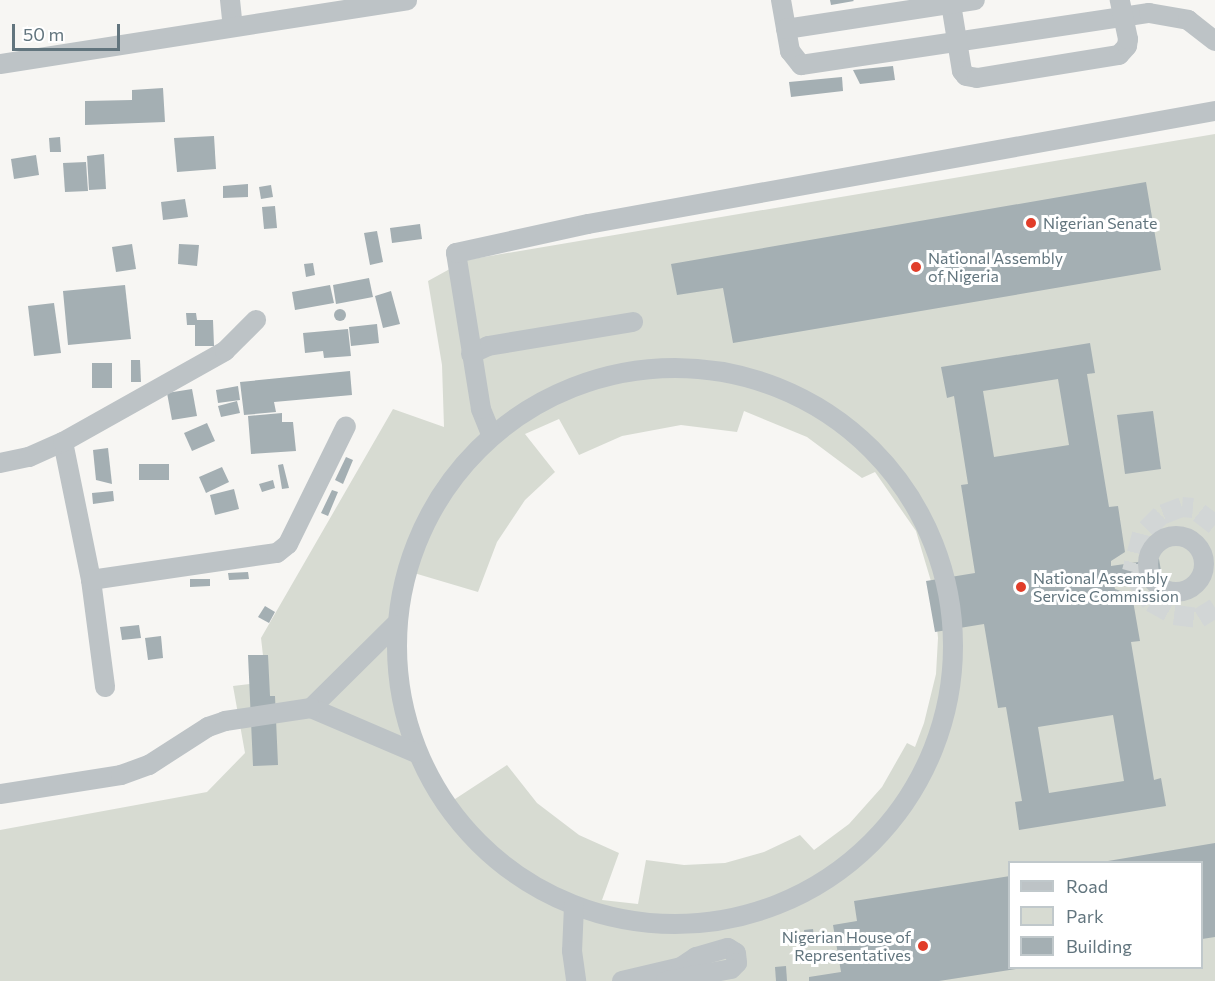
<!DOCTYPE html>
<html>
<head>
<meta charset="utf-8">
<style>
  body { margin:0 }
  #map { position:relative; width:1215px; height:981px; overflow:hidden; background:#f7f6f3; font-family:Commissioner,sans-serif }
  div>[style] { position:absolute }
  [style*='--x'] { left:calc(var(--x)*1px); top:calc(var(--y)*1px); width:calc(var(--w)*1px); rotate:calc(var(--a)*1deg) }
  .green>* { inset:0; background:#d7dbd2 }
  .building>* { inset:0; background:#a4afb3 }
  .round { border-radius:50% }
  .minor-tunnel>* { height:20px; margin-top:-10px; transform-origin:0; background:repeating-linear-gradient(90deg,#d2d6d6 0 20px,transparent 0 30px) }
  .minor>* { height:20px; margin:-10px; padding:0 10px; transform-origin:10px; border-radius:10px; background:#bdc3c6 }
  .minor>.ring { margin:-10px; padding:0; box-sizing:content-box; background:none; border:20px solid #bdc3c6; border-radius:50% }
  .dots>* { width:16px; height:16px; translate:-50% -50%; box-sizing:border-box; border:3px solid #fff; border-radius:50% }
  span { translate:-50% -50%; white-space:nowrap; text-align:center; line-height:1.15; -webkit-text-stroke:6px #fff; paint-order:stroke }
  .poi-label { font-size:16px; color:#62757e }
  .left { translate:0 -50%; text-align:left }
  .right { translate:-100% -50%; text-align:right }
  .legend { position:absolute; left:1008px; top:861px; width:195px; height:108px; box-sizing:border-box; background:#fff; border:2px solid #c0c8cb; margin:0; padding:8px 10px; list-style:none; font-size:18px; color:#62757e }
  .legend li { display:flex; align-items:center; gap:12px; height:30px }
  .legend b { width:30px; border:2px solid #c0c8cb }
  .scale { position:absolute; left:12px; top:24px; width:108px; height:27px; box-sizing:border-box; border:3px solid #62757e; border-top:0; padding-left:8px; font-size:18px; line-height:21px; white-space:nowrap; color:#62757e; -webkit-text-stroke:4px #fff; paint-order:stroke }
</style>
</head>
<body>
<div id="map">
  <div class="green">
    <div style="clip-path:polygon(evenodd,1215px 134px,1215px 981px,0 981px,0 830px,207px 792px,245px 753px,233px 686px,266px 682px,261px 638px,393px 409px,444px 427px,442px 365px,428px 281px,466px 260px,1215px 134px,744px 411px,807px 437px,862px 478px,875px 472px,916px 531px,933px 588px,938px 638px,936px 674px,924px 723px,915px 747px,907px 743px,882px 787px,849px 824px,814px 850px,800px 835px,764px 852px,725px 863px,684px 865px,646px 860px,638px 904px,602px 900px,619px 853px,579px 835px,537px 803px,507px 765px,452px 801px,427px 755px,409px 693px,404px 631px,414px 573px,478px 592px,497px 542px,525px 500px,555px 472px,525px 434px,559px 419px,579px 455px,622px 436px,681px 425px,737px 432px,744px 411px,1215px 134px,1010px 862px,1202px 862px,1202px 968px,1010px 968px,1010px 862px)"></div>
  </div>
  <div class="building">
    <div style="clip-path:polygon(830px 0,853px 0,854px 1px,831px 5px)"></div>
    <div style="clip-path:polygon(893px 66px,895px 80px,860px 84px,853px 70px)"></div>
    <div style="clip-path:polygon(842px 77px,843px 91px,791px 97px,789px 82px)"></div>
    <div style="clip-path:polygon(163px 88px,165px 122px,85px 125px,85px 101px,132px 100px,132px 90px)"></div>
    <div style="clip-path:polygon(214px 136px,216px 169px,177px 172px,174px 138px)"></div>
    <div style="clip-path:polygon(60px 137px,61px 152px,50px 152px,49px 138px)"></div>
    <div style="clip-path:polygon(104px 154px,106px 189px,89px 190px,87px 156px)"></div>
    <div style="clip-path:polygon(36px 155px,39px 175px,14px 179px,11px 159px)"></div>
    <div style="clip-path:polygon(86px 162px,88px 191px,65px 192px,63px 163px)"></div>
    <div style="clip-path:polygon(1146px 182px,1161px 270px,733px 343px,723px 288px,677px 295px,671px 264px)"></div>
    <div style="clip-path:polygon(248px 184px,248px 197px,223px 198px,223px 186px)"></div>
    <div style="clip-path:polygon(271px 185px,273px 197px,261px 199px,259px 187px)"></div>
    <div style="clip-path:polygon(185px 199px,188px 217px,163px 220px,161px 202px)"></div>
    <div style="clip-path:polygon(275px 206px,277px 228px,264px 229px,262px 207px)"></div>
    <div style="clip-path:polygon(420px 224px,422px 239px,392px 243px,390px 228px)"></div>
    <div style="clip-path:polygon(377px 231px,383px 262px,370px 265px,364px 233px)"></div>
    <div style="clip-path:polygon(132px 244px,136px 269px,116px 272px,112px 247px)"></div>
    <div style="clip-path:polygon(179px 244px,199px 245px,197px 266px,178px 264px)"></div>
    <div style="clip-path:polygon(313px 263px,315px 275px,306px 277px,304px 264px)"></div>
    <div style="clip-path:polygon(369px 278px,373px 297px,336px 304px,333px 285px)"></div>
    <div style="clip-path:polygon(125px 285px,131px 339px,68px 345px,63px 291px)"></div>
    <div style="clip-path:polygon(330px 285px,334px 303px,295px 310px,292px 292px)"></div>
    <div style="clip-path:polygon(391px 291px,400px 324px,383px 328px,375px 296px)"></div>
    <div style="clip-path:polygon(54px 303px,61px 353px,34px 356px,28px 306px)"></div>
    <div class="round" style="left:334px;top:309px;width:12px;height:12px"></div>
    <div style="clip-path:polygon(186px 313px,196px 313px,197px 320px,213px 320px,214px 346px,195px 346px,195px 325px,187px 325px)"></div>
    <div style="clip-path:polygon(377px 324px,379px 343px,351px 346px,349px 327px)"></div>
    <div style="clip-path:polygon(348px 329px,351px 356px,324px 358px,323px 351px,305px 353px,303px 333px)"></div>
    <div style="clip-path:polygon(evenodd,1090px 343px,1095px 373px,1087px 374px,1109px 507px,1118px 506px,1125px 552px,1111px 561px,1111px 566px,1159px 559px,1162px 577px,1114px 584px,1115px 589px,1132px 595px,1140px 641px,1131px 642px,1154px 780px,1161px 778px,1166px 806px,1019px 830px,1015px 802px,1022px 801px,1006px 707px,998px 708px,984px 624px,935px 632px,926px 581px,975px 573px,961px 485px,968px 484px,954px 396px,947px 398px,941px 367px,1090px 343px,1058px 379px,1069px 445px,994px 457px,983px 391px,1058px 379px,1090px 343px,1113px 715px,1124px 781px,1049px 793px,1038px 727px,1113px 715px)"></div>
    <div style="clip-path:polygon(131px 360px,140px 360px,141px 382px,131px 382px)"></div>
    <div style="clip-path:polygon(92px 363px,112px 363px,112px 388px,92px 388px)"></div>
    <div style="clip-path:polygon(350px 371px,352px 395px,274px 402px,276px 412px,244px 415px,240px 382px)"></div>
    <div style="clip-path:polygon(238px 386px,240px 400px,218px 403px,216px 390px)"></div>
    <div style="clip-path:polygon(192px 389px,197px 416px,172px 420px,167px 393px)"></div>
    <div style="clip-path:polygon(237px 401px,240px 413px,221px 417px,218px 406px)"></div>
    <div style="clip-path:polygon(1153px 411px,1161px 469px,1125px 474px,1117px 415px)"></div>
    <div style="clip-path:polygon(282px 413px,282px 422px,293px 422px,296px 451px,251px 454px,248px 416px)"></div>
    <div style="clip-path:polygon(207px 423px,215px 441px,192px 451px,184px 433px)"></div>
    <div style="clip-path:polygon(108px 448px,112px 484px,96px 480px,93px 450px)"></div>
    <div style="clip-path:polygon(346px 457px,353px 460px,343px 484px,335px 480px)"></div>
    <div style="clip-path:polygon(139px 464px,169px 464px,169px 480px,139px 480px)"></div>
    <div style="clip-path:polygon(283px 464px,289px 488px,282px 489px,278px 465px)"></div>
    <div style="clip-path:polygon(222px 467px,229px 482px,206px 493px,199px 477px)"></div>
    <div style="clip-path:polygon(273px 480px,275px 488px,262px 492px,259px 484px)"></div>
    <div style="clip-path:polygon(234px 489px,239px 509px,215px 515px,210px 495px)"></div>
    <div style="clip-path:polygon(332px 490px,338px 492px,328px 516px,321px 513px)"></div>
    <div style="clip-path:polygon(113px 491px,114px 501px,93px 504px,92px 493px)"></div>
    <div style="clip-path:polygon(248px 572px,249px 579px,229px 580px,228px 573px)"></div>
    <div style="clip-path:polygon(190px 579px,210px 579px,210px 586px,190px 587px)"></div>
    <div style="clip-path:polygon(265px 606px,275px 612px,269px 623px,258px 617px)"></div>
    <div style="clip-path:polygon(139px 625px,141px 638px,122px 640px,120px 627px)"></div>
    <div style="clip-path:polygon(161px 636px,163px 658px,148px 660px,145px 638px)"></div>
    <div style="clip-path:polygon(248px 655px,268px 655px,270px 696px,275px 696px,278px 765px,253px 766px)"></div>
    <div style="clip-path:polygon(1215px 843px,1215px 937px,1202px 939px,1202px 862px,1102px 862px)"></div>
    <div style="clip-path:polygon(1010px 876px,1010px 968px,1016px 969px,939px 981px,809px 981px,809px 977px,841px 972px,833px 925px,857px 921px,854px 901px)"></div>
    <div style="clip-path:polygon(813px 929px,815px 945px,806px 946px,804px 930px)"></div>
    <div style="clip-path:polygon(786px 966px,787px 981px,776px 981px,775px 967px)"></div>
  </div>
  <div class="minor-tunnel">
    <div style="--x:1215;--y:525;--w:28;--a:-142"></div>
    <div style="--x:1193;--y:508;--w:11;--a:-175"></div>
    <div style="--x:1182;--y:507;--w:22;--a:159"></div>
    <div style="--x:1161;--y:515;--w:27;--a:135"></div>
    <div style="--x:1142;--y:534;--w:39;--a:105"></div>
    <div style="--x:1132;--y:572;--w:36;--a:58"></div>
    <div style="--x:1151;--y:602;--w:26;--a:29"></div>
    <div style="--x:1174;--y:615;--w:25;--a:7"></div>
    <div style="--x:1199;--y:618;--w:19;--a:-32"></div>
  </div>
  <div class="minor">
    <div style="--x:230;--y:0;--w:27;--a:84"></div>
    <div style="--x:781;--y:0;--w:52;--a:80"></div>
    <div style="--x:790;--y:51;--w:18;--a:52"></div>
    <div style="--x:801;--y:65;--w:352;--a:-8.5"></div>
    <div style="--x:1149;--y:13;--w:40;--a:10"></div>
    <div style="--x:1188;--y:20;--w:34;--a:38"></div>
    <div style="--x:951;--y:4;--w:68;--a:80.7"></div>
    <div style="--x:962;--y:71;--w:6;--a:51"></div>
    <div style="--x:966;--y:76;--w:11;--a:10"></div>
    <div style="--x:977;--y:78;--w:144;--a:-9.2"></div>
    <div style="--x:1119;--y:55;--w:12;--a:-48"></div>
    <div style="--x:1127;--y:46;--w:7;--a:-82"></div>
    <div style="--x:1128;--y:39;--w:40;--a:-102"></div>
    <div style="--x:786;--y:29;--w:191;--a:-8.7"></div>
    <div style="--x:0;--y:64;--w:412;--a:-8.9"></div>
    <div style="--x:471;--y:354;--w:19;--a:-25"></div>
    <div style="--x:488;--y:346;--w:147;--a:-9.4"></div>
    <div class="ring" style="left:397px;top:368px;width:536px;height:536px"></div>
    <div style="--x:491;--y:434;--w:27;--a:-112"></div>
    <div style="--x:481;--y:409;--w:158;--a:-99.1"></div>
    <div style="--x:456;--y:253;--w:135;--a:-12.4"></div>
    <div style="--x:588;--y:224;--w:637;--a:-10.22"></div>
    <div style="--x:63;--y:442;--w:141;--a:78.5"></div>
    <div style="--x:91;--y:580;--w:108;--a:82.5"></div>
    <div style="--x:0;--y:463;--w:30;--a:-12"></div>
    <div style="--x:29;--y:457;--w:37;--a:-24"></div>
    <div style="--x:63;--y:442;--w:186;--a:-29.3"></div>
    <div style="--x:225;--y:351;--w:44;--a:-45"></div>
    <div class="ring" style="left:1148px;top:536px;width:36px;height:36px"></div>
    <div style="--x:91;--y:580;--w:188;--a:-8.3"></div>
    <div style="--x:277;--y:553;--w:14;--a:-39"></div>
    <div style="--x:288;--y:544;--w:131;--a:-63.8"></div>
    <div style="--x:395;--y:625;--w:118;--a:135.3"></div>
    <div style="--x:311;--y:708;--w:114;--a:23.2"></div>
    <div style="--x:0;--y:794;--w:122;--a:-8.9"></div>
    <div style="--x:121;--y:775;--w:30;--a:-20"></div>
    <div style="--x:149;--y:765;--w:70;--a:-32.8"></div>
    <div style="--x:208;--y:727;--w:18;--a:-19"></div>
    <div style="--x:225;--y:721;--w:87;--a:-8.6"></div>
    <div style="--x:574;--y:906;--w:45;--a:92.5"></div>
    <div style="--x:572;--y:951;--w:30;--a:82"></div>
    <div style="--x:622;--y:981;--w:61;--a:-13.3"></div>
    <div style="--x:681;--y:967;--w:18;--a:-34"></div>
    <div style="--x:696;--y:957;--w:33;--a:-16"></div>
    <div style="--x:728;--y:948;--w:9;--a:32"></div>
    <div style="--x:736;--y:953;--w:10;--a:84"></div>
    <div style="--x:737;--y:963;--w:8;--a:135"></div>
    <div style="--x:731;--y:969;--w:66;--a:169.5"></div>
  </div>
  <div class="dots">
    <div style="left:1031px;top:223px;background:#e13d29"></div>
    <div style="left:916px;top:267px;background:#e13d29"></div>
    <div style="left:1021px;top:587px;background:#e13d29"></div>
    <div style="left:923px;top:946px;background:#e13d29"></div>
  </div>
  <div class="poi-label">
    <span class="left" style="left:1043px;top:223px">Nigerian Senate</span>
    <span class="left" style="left:928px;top:267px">National Assembly<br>of Nigeria</span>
    <span class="left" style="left:1033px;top:587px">National Assembly<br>Service Commission</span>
    <span class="right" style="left:911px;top:946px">Nigerian House of<br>Representatives</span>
  </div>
  <ul class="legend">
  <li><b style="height:8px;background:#bdc3c6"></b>Road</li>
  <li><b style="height:16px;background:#d7dbd2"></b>Park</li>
  <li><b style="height:16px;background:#a4afb3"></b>Building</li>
  </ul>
  <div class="scale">50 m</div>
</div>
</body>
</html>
